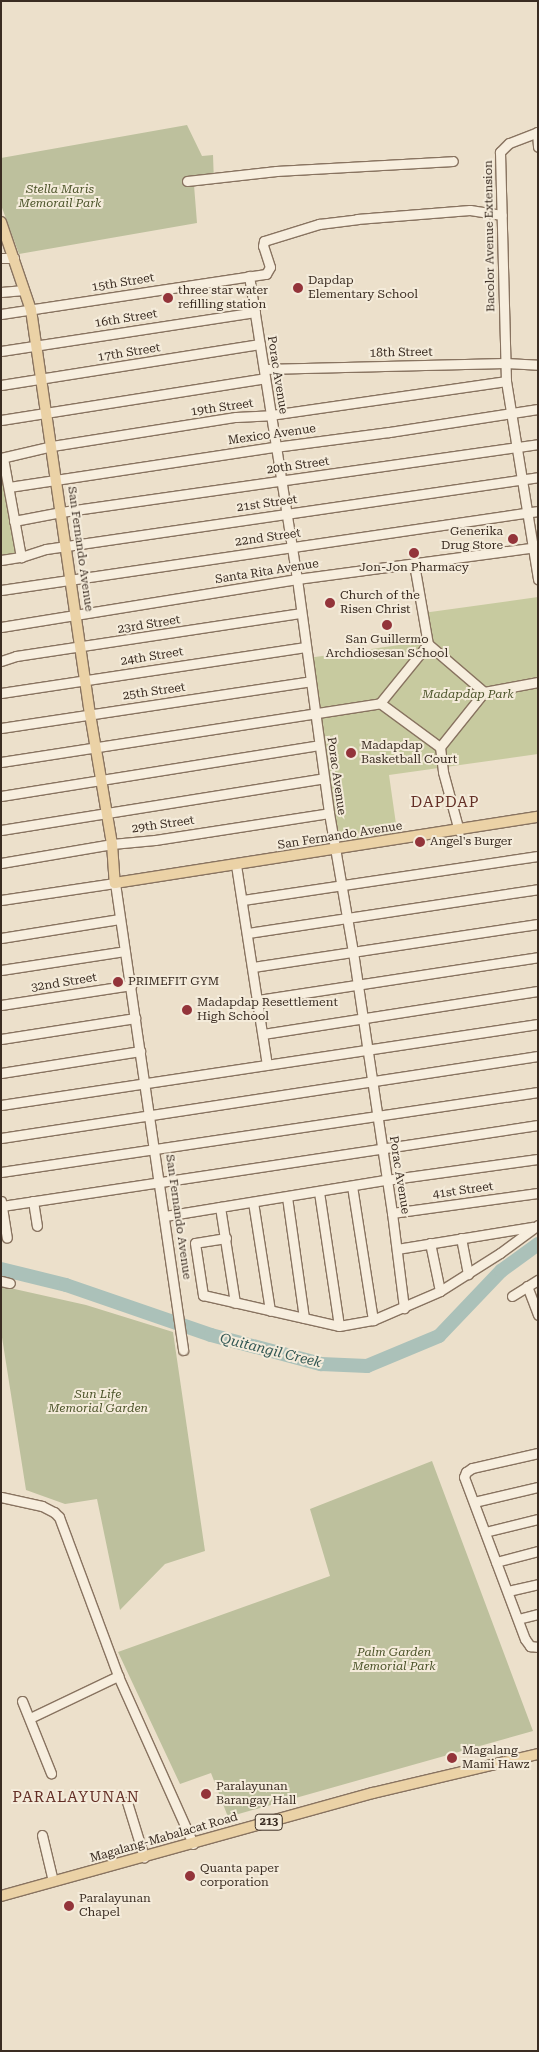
<!DOCTYPE html>
<html>
<head>
<meta charset="utf-8">
<style>
  body { margin:0 }
  #map { position:relative; width:539px; height:2052px; overflow:hidden; background:#ece0cb; font-family:"Roboto Serif",serif }
  div>[style] { position:absolute }
  [style*='--x'] { left:calc(var(--x)*1px); top:calc(var(--y)*1px); width:calc(var(--w)*1px); rotate:calc(var(--a)*1deg) }
  .green>* { inset:0; background:#c7ca9f }
  .cemetery>* { inset:0; background:#bdc09d }
  .river>* { height:14px; margin:-7px; padding:0 7px; transform-origin:7px; border-radius:7px; background:#abc1b9 }
  .roads { filter:drop-shadow(1px 0 #887360) drop-shadow(-1px 0 #887360) drop-shadow(0 1px #887360) drop-shadow(0 -1px #887360) }
  .minor>* { height:9px; margin:-4.5px; padding:0 4.5px; transform-origin:4.5px; border-radius:4.5px; background:#f7eede }
  .major>* { height:10px; margin:-5px; padding:0 5px; transform-origin:5px; border-radius:5px; background:#ebd2a6 }
  .dots>* { width:14px; height:14px; translate:-50% -50%; box-sizing:border-box; border:2px solid #f4ebda; border-radius:50% }
  span { translate:-50% -50%; white-space:nowrap; text-align:center; line-height:1.15; -webkit-text-stroke:4px #f4ebda; paint-order:stroke }
  .shield-label span { padding:1px 4px; background:#f4ebda; border:1px solid; border-radius:4px; -webkit-text-stroke-width:0 }
  .shield-label { font-size:11px; color:#3a2c22; font-weight:700 }
  .park-label { font-size:12px; color:#4c542a; font-style:italic }
  .street-label { font-size:12px; color:#3a2c22 }
  .poi-label { font-size:12px; color:#3a2c22 }
  .left { translate:0 -50%; text-align:left }
  .right { translate:-100% -50%; text-align:right }
  .water-label { font-size:14px; color:#335854; font-style:italic }
  .quarter-label { font-size:15px; color:#632e25; letter-spacing:1px }
  .frame { position:absolute; inset:0; border:2px solid #3a2c22; pointer-events:none }
</style>
</head>
<body>
<div id="map">
  <div class="green">
    <div style="clip-path:polygon(1px 458px,21px 557px,1px 560px)"></div>
    <div style="clip-path:polygon(538px 597px,538px 754px,389px 775px,398px 838px,336px 847px,308px 658px,427px 641px,423px 613px)"></div>
  </div>
  <div class="cemetery">
    <div style="clip-path:polygon(187px 125px,202px 156px,213px 155px,214px 183px,194px 185px,197px 223px,19px 254px,1px 205px,1px 158px)"></div>
    <div style="clip-path:polygon(1px 1286px,86px 1305px,173px 1332px,205px 1551px,165px 1564px,120px 1610px,97px 1499px,65px 1504px,26px 1490px,1px 1331px)"></div>
    <div style="clip-path:polygon(432px 1461px,533px 1731px,228px 1817px,211px 1773px,180px 1784px,118px 1652px,330px 1576px,310px 1509px)"></div>
  </div>
  <div class="river">
    <div style="--x:1;--y:1269;--w:67;--a:13.8"></div>
    <div style="--x:66;--y:1285;--w:153;--a:19"></div>
    <div style="--x:211;--y:1335;--w:114;--a:14.8"></div>
    <div style="--x:321;--y:1364;--w:46;--a:2.5"></div>
    <div style="--x:367;--y:1366;--w:78;--a:-22.6"></div>
    <div style="--x:439;--y:1336;--w:90;--a:-46.4"></div>
    <div style="--x:501;--y:1271;--w:46;--a:-36.1"></div>
  </div>
  <div class="roads">
    <div class="minor">
      <div style="--x:537;--y:132;--w:15;--a:86"></div>
      <div style="--x:538;--y:132;--w:31;--a:159"></div>
      <div style="--x:509;--y:143;--w:13;--a:135"></div>
      <div style="--x:500;--y:152;--w:229;--a:88.5"></div>
      <div style="--x:506;--y:381;--w:201;--a:80.8"></div>
      <div style="--x:187;--y:181;--w:90;--a:-6.4"></div>
      <div style="--x:276;--y:171;--w:177;--a:-3.2"></div>
      <div style="--x:1;--y:258;--w:13;--a:0"></div>
      <div style="--x:249;--y:276;--w:307;--a:81"></div>
      <div style="--x:297;--y:579;--w:236;--a:82.2"></div>
      <div style="--x:329;--y:813;--w:141;--a:80.2"></div>
      <div style="--x:353;--y:952;--w:264;--a:81.5"></div>
      <div style="--x:392;--y:1213;--w:96;--a:82.8"></div>
      <div style="--x:1;--y:292;--w:23;--a:-5"></div>
      <div style="--x:1;--y:314;--w:268;--a:-8.6"></div>
      <div style="--x:266;--y:274;--w:8;--a:-60"></div>
      <div style="--x:270;--y:267;--w:22;--a:-108"></div>
      <div style="--x:263;--y:246;--w:5;--a:-79"></div>
      <div style="--x:264;--y:241;--w:58;--a:-17.2"></div>
      <div style="--x:319;--y:224;--w:38;--a:-7"></div>
      <div style="--x:357;--y:219;--w:113;--a:-4.6"></div>
      <div style="--x:470;--y:210;--w:32;--a:9"></div>
      <div style="--x:1;--y:351;--w:257;--a:-8.7"></div>
      <div style="--x:264;--y:369;--w:241;--a:-1.4"></div>
      <div style="--x:505;--y:363;--w:33;--a:3"></div>
      <div style="--x:1;--y:385;--w:262;--a:-9"></div>
      <div style="--x:1;--y:420;--w:267;--a:-9"></div>
      <div style="--x:1;--y:458;--w:52;--a:-13.2"></div>
      <div style="--x:52;--y:446;--w:186;--a:-9"></div>
      <div style="--x:236;--y:417;--w:35;--a:-3"></div>
      <div style="--x:271;--y:415;--w:237;--a:-8.2"></div>
      <div style="--x:3;--y:458;--w:101;--a:79.7"></div>
      <div style="--x:9;--y:487;--w:269;--a:-8.6"></div>
      <div style="--x:275;--y:447;--w:115;--a:-7.5"></div>
      <div style="--x:389;--y:432;--w:151;--a:-8.8"></div>
      <div style="--x:14;--y:521;--w:48;--a:-10.8"></div>
      <div style="--x:61;--y:512;--w:482;--a:-8.1"></div>
      <div style="--x:1;--y:560;--w:20;--a:-9"></div>
      <div style="--x:21;--y:557;--w:26;--a:-18"></div>
      <div style="--x:46;--y:549;--w:497;--a:-8.3"></div>
      <div style="--x:414;--y:564;--w:81;--a:80.1"></div>
      <div style="--x:1;--y:590;--w:543;--a:-8.37"></div>
      <div style="--x:1;--y:627;--w:300;--a:-9.2"></div>
      <div style="--x:297;--y:579;--w:243;--a:-7.6"></div>
      <div style="--x:1;--y:661;--w:16;--a:-18"></div>
      <div style="--x:16;--y:656;--w:287;--a:-8.6"></div>
      <div style="--x:1;--y:693;--w:308;--a:-8.6"></div>
      <div style="--x:380;--y:703;--w:74;--a:36.3"></div>
      <div style="--x:440;--y:747;--w:70;--a:-51.3"></div>
      <div style="--x:484;--y:692;--w:55;--a:-10.5"></div>
      <div style="--x:1;--y:728;--w:313;--a:-8.6"></div>
      <div style="--x:440;--y:747;--w:25;--a:83"></div>
      <div style="--x:443;--y:772;--w:61;--a:74.8"></div>
      <div style="--x:1;--y:762;--w:384;--a:-8.8"></div>
      <div style="--x:380;--y:703;--w:76;--a:-50.9"></div>
      <div style="--x:428;--y:644;--w:74;--a:40.6"></div>
      <div style="--x:1;--y:796;--w:322;--a:-9.1"></div>
      <div style="--x:1;--y:830;--w:327;--a:-9.1"></div>
      <div style="--x:1;--y:863;--w:113;--a:-9.7"></div>
      <div style="--x:112;--y:844;--w:43;--a:-5.3"></div>
      <div style="--x:155;--y:840;--w:176;--a:-8.8"></div>
      <div style="--x:236;--y:865;--w:202;--a:81.2"></div>
      <div style="--x:1;--y:900;--w:115;--a:-8.5"></div>
      <div style="--x:115;--y:883;--w:472;--a:81.7"></div>
      <div style="--x:243;--y:900;--w:298;--a:-8.5"></div>
      <div style="--x:248;--y:933;--w:293;--a:-8.6"></div>
      <div style="--x:1;--y:938;--w:120;--a:-9.1"></div>
      <div style="--x:253;--y:967;--w:288;--a:-8.6"></div>
      <div style="--x:1;--y:970;--w:125;--a:-8.7"></div>
      <div style="--x:258;--y:1000;--w:283;--a:-8.7"></div>
      <div style="--x:1;--y:1005;--w:132;--a:-8.7"></div>
      <div style="--x:263;--y:1034;--w:278;--a:-8.9"></div>
      <div style="--x:1;--y:1039;--w:136;--a:-8.9"></div>
      <div style="--x:1;--y:1073;--w:141;--a:-9"></div>
      <div style="--x:1;--y:1105;--w:543;--a:-8.58"></div>
      <div style="--x:1;--y:1138;--w:543;--a:-8.68"></div>
      <div style="--x:1;--y:1172;--w:543;--a:-8.47"></div>
      <div style="--x:352;--y:1186;--w:136;--a:81.1"></div>
      <div style="--x:319;--y:1192;--w:135;--a:81.5"></div>
      <div style="--x:287;--y:1197;--w:122;--a:82"></div>
      <div style="--x:1;--y:1201;--w:37;--a:81"></div>
      <div style="--x:33;--y:1201;--w:25;--a:81"></div>
      <div style="--x:253;--y:1202;--w:110;--a:81.1"></div>
      <div style="--x:2;--y:1206;--w:542;--a:-8.59"></div>
      <div style="--x:220;--y:1207;--w:97;--a:81.1"></div>
      <div style="--x:392;--y:1213;--w:147;--a:-7.8"></div>
      <div style="--x:165;--y:1216;--w:224;--a:-9.3"></div>
      <div style="--x:386;--y:1180;--w:153;--a:-7.9"></div>
      <div style="--x:226;--y:1238;--w:31;--a:171"></div>
      <div style="--x:195;--y:1243;--w:53;--a:81.3"></div>
      <div style="--x:203;--y:1295;--w:139;--a:12.8"></div>
      <div style="--x:339;--y:1326;--w:35;--a:-10"></div>
      <div style="--x:373;--y:1320;--w:73;--a:-23.4"></div>
      <div style="--x:440;--y:1291;--w:71;--a:-32.3"></div>
      <div style="--x:500;--y:1253;--w:47;--a:-36.4"></div>
      <div style="--x:461;--y:1238;--w:37;--a:79"></div>
      <div style="--x:430;--y:1243;--w:49;--a:78.2"></div>
      <div style="--x:397;--y:1249;--w:137;--a:-9.3"></div>
      <div style="--x:1;--y:1281;--w:9;--a:13"></div>
      <div style="--x:527;--y:1286;--w:31;--a:69"></div>
      <div style="--x:512;--y:1296;--w:31;--a:-32"></div>
      <div style="--x:538;--y:1453;--w:68;--a:167.2"></div>
      <div style="--x:472;--y:1468;--w:7;--a:146"></div>
      <div style="--x:466;--y:1472;--w:5;--a:112"></div>
      <div style="--x:464;--y:1477;--w:173;--a:69.4"></div>
      <div style="--x:525;--y:1639;--w:9;--a:54"></div>
      <div style="--x:530;--y:1646;--w:8;--a:7"></div>
      <div style="--x:1;--y:1497;--w:42;--a:12.4"></div>
      <div style="--x:42;--y:1506;--w:13;--a:27"></div>
      <div style="--x:54;--y:1512;--w:7;--a:45"></div>
      <div style="--x:59;--y:1517;--w:170;--a:69.6"></div>
      <div style="--x:118;--y:1676;--w:184;--a:65.9"></div>
      <div style="--x:474;--y:1502;--w:66;--a:-13.2"></div>
      <div style="--x:485;--y:1532;--w:55;--a:-13.8"></div>
      <div style="--x:496;--y:1562;--w:43;--a:-14.7"></div>
      <div style="--x:508;--y:1591;--w:31;--a:-13"></div>
      <div style="--x:518;--y:1619;--w:21;--a:-14"></div>
      <div style="--x:22;--y:1701;--w:78;--a:68.1"></div>
      <div style="--x:30;--y:1718;--w:98;--a:-25.5"></div>
      <div style="--x:127;--y:1802;--w:58;--a:72.8"></div>
      <div style="--x:42;--y:1835;--w:47;--a:76.6"></div>
    </div>
    <div class="major">
      <div style="--x:1;--y:222;--w:93;--a:71.2"></div>
      <div style="--x:31;--y:310;--w:408;--a:81.7"></div>
      <div style="--x:90;--y:714;--w:132;--a:80.4"></div>
      <div style="--x:112;--y:844;--w:39;--a:86"></div>
      <div style="--x:115;--y:883;--w:428;--a:-8.9"></div>
      <div style="--x:1;--y:1896;--w:386;--a:-15.5"></div>
      <div style="--x:373;--y:1793;--w:170;--a:-13.3"></div>
    </div>
  </div>
  <div class="dots">
    <div style="left:298px;top:288px;background:#93343a"></div>
    <div style="left:168px;top:298px;background:#93343a"></div>
    <div style="left:513px;top:539px;background:#93343a"></div>
    <div style="left:414px;top:553px;background:#93343a"></div>
    <div style="left:330px;top:603px;background:#93343a"></div>
    <div style="left:387px;top:625px;background:#93343a"></div>
    <div style="left:351px;top:753px;background:#93343a"></div>
    <div style="left:420px;top:842px;background:#93343a"></div>
    <div style="left:118px;top:982px;background:#93343a"></div>
    <div style="left:187px;top:1010px;background:#93343a"></div>
    <div style="left:452px;top:1758px;background:#93343a"></div>
    <div style="left:206px;top:1794px;background:#93343a"></div>
    <div style="left:190px;top:1876px;background:#93343a"></div>
    <div style="left:69px;top:1906px;background:#93343a"></div>
  </div>
  <div class="shield-label">
    <span style="left:269px;top:1822px">213</span>
  </div>
  <div class="park-label">
    <span style="left:60px;top:197px">Stella Maris<br>Memorail Park</span>
    <span style="left:468px;top:695px">Madapdap Park</span>
    <span style="left:98px;top:1402px">Sun Life<br>Memorial Garden</span>
    <span style="left:394px;top:1660px">Palm Garden<br>Memorial Park</span>
  </div>
  <div class="street-label">
    <span style="left:490px;top:236px;rotate:-91deg">Bacolor Avenue Extension</span>
    <span style="left:123px;top:283px;rotate:-9deg">15th Street</span>
    <span style="left:126px;top:319px;rotate:-9deg">16th Street</span>
    <span style="left:129px;top:353px;rotate:-9deg">17th Street</span>
    <span style="left:401px;top:353px;rotate:-1deg">18th Street</span>
    <span style="left:277px;top:375px;rotate:81deg">Porac Avenue</span>
    <span style="left:222px;top:408px;rotate:-8deg">19th Street</span>
    <span style="left:272px;top:435px;rotate:-8deg">Mexico Avenue</span>
    <span style="left:298px;top:466px;rotate:-8deg">20th Street</span>
    <span style="left:267px;top:504px;rotate:-8deg">21st Street</span>
    <span style="left:268px;top:538px;rotate:-8deg">22nd Street</span>
    <span style="left:80px;top:549px;rotate:82deg">San Fernando Avenue</span>
    <span style="left:267px;top:572px;rotate:-9deg">Santa Rita Avenue</span>
    <span style="left:149px;top:625px;rotate:-9deg">23rd Street</span>
    <span style="left:152px;top:657px;rotate:-9deg">24th Street</span>
    <span style="left:154px;top:692px;rotate:-8deg">25th Street</span>
    <span style="left:336px;top:776px;rotate:82deg">Porac Avenue</span>
    <span style="left:163px;top:825px;rotate:-8deg">29th Street</span>
    <span style="left:340px;top:836px;rotate:-9deg">San Fernando Avenue</span>
    <span style="left:64px;top:983px;rotate:-9deg">32nd Street</span>
    <span style="left:399px;top:1175px;rotate:81deg">Porac Avenue</span>
    <span style="left:463px;top:1191px;rotate:-8deg">41st Street</span>
    <span style="left:178px;top:1217px;rotate:82deg">San Fernando Avenue</span>
    <span style="left:164px;top:1838px;rotate:-16deg">Magalang-Mabalacat Road</span>
  </div>
  <div class="poi-label">
    <span class="left" style="left:308px;top:288px">Dapdap<br>Elementary School</span>
    <span class="left" style="left:178px;top:298px">three star water<br>refilling station</span>
    <span class="right" style="left:503px;top:539px">Generika<br>Drug Store</span>
    <span style="left:414px;top:568px">Jon-Jon Pharmacy</span>
    <span class="left" style="left:340px;top:603px">Church of the<br>Risen Christ</span>
    <span style="left:387px;top:647px">San Guillermo<br>Archdiosesan School</span>
    <span class="left" style="left:361px;top:753px">Madapdap<br>Basketball Court</span>
    <span class="left" style="left:430px;top:842px">Angel's Burger</span>
    <span class="left" style="left:128px;top:982px">PRIMEFIT GYM</span>
    <span class="left" style="left:197px;top:1010px">Madapdap Resettlement<br>High School</span>
    <span class="left" style="left:462px;top:1758px">Magalang<br>Mami Hawz</span>
    <span class="left" style="left:216px;top:1794px">Paralayunan<br>Barangay Hall</span>
    <span class="left" style="left:200px;top:1876px">Quanta paper<br>corporation</span>
    <span class="left" style="left:79px;top:1906px">Paralayunan<br>Chapel</span>
  </div>
  <div class="water-label">
    <span style="left:271px;top:1350px;rotate:14deg">Quitangil Creek</span>
  </div>
  <div class="quarter-label">
    <span style="left:445px;top:803px">DAPDAP</span>
    <span style="left:76px;top:1798px">PARALAYUNAN</span>
  </div>
  <div class="frame"></div>
</div>
</body>
</html>
